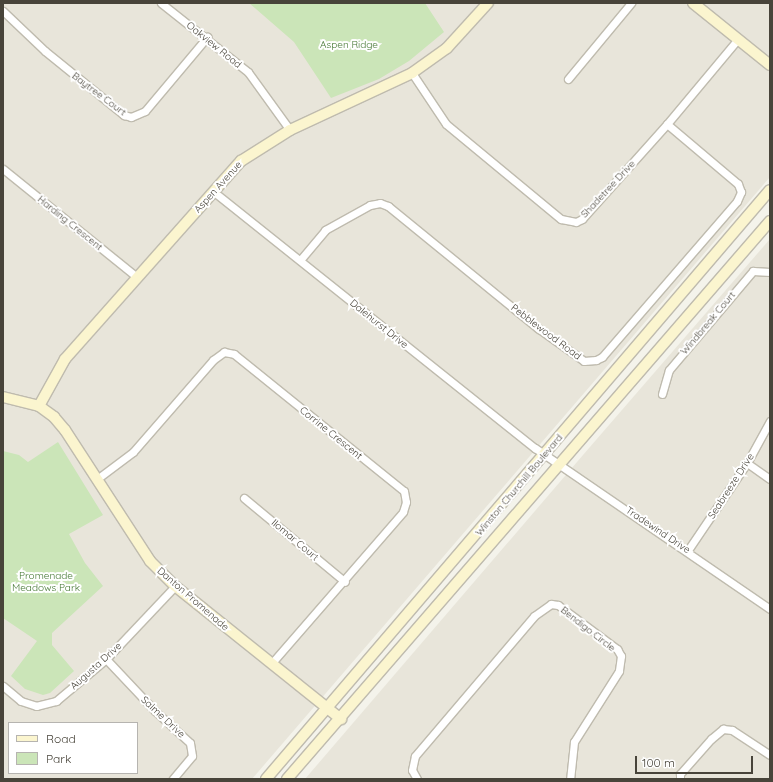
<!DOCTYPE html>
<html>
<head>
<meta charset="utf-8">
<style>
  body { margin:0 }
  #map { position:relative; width:773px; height:782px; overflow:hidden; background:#f4f3eb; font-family:Quicksand,sans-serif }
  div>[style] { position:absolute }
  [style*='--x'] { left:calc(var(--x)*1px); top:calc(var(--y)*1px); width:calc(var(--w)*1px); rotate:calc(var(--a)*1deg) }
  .residential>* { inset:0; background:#e8e5da }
  .green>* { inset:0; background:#cbe5b8 }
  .roads { filter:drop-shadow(1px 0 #bfbbae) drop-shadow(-1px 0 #bfbbae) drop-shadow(0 1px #bfbbae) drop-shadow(0 -1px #bfbbae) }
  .street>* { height:7px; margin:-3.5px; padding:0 3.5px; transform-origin:3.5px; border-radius:3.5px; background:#fff }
  .secondary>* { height:10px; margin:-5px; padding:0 5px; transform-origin:5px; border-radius:5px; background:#fbf5cf }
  span { translate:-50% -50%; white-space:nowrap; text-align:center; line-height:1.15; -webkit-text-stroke:4px #fff; paint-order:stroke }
  .street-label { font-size:10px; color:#48443a }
  .park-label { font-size:10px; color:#437631 }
  .frame { position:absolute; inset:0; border:4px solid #48443a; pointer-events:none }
  .legend { position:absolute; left:8px; top:722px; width:130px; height:52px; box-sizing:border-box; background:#fff; border:1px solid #b6b4b0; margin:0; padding:5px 7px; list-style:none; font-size:12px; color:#48443a }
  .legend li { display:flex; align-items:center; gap:8px; height:20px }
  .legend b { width:20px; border:1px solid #b6b4b0 }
  .scale { position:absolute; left:635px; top:756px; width:118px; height:18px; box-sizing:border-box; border:2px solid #48443a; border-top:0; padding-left:5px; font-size:12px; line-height:14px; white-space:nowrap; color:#48443a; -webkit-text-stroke:3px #fff; paint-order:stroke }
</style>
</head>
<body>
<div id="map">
  <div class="residential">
    <div style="clip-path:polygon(evenodd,3px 3px,770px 3px,770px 177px,252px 779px,3px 779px,3px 3px,9px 723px,137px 723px,137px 773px,9px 773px,9px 723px)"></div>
    <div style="clip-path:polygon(770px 239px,770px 779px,305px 779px,583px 455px)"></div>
  </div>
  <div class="green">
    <div style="clip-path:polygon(249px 3px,425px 3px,444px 32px,409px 61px,379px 79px,331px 98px,294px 42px)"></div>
    <div style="clip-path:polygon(58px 442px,103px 515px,69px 534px,85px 563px,103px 586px,52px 633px,52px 645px,74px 671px,50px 693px,43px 695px,25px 689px,11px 676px,37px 641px,3px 618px,3px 451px,19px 455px,28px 462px)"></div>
  </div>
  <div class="roads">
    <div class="street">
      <div style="--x:161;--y:3;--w:111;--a:38.4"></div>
      <div style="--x:248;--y:72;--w:72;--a:54.1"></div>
      <div style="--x:3;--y:11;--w:58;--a:43.6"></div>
      <div style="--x:45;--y:51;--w:102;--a:39"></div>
      <div style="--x:124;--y:115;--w:7;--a:16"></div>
      <div style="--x:131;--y:117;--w:15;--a:-23"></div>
      <div style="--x:145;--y:111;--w:97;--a:-50"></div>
      <div style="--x:412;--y:73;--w:61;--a:56.3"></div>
      <div style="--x:446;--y:124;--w:149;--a:39.6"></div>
      <div style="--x:561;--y:219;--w:15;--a:11"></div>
      <div style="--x:576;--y:222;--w:7;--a:-27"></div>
      <div style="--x:582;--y:219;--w:127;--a:-48.2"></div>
      <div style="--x:667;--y:124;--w:111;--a:-50.1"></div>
      <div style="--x:568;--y:79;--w:99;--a:-50.3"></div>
      <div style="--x:3;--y:169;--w:172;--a:38.9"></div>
      <div style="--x:214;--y:192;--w:411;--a:38.6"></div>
      <div style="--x:535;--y:448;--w:285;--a:34.4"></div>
      <div style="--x:301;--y:259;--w:38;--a:-50"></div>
      <div style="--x:325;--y:230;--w:51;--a:-29.1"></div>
      <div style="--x:370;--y:205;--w:10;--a:-11"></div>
      <div style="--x:380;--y:203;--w:9;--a:21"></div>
      <div style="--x:388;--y:206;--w:195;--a:39.2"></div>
      <div style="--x:539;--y:329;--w:55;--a:35.4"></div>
      <div style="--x:584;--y:361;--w:12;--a:-5"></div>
      <div style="--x:596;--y:360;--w:7;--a:-27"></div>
      <div style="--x:602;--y:357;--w:206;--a:-49.1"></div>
      <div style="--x:737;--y:201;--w:10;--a:-66"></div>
      <div style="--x:741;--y:192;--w:9;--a:-111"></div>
      <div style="--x:738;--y:184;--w:93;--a:-139.8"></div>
      <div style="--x:662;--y:394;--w:25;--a:-74"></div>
      <div style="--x:669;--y:370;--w:130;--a:-49.7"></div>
      <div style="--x:753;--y:271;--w:17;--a:3"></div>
      <div style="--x:747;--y:463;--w:28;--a:35"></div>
      <div style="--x:97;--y:479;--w:45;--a:-36.9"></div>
      <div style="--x:133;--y:452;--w:122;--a:-49"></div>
      <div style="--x:213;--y:360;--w:14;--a:-36"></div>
      <div style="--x:224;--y:352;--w:10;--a:11"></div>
      <div style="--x:234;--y:354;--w:218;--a:38.9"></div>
      <div style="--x:404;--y:491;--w:11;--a:80"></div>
      <div style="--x:406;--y:502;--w:10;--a:107"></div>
      <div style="--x:403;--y:512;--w:201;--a:131"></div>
      <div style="--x:244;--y:498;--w:131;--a:39.7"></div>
      <div style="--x:688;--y:550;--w:105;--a:-55.9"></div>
      <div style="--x:747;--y:463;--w:48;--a:-61.3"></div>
      <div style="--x:106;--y:659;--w:71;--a:46.7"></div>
      <div style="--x:155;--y:711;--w:47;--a:42.4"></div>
      <div style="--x:190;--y:743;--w:13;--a:81"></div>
      <div style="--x:192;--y:756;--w:30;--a:130"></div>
      <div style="--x:3;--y:686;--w:23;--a:40"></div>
      <div style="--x:21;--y:701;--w:16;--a:18"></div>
      <div style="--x:36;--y:706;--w:21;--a:-14"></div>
      <div style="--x:56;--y:701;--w:65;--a:-40"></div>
      <div style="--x:106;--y:659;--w:100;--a:-46.6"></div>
      <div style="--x:417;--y:779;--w:10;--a:-119"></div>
      <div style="--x:412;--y:770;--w:14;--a:-78"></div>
      <div style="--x:415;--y:756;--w:184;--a:-49.6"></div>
      <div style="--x:534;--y:616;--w:21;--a:-35"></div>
      <div style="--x:551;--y:604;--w:7;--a:8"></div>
      <div style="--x:558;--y:605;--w:74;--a:36.7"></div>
      <div style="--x:617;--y:649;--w:8;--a:60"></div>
      <div style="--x:621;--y:656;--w:15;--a:98"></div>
      <div style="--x:619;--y:671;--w:84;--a:122.4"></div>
      <div style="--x:574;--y:742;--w:37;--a:96"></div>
      <div style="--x:680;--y:779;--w:5;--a:-90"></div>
      <div style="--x:680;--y:774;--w:47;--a:-48.5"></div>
      <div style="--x:711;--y:739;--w:16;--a:-40"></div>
      <div style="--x:723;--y:729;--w:9;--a:6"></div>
      <div style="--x:732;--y:730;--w:45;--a:33.3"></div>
    </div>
    <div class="secondary">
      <div style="--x:693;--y:3;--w:99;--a:38.8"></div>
      <div style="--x:3;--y:397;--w:37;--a:14"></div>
      <div style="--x:39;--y:406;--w:19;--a:36"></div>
      <div style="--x:54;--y:417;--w:17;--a:50"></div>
      <div style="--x:65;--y:430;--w:156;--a:57"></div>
      <div style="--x:150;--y:561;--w:35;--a:45"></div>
      <div style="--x:175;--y:586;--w:213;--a:38.7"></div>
      <div style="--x:39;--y:406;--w:54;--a:-61"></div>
      <div style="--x:65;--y:359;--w:265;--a:-48.4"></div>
      <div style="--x:241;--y:161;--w:58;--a:-32.3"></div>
      <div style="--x:290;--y:130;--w:135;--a:-25"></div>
      <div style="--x:412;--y:73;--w:43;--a:-35.5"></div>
      <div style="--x:447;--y:48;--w:61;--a:-47.7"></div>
      <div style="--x:266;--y:779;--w:775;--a:-49.45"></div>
      <div style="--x:287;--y:779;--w:738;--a:-49.12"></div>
    </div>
  </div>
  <div class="street-label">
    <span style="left:214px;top:45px;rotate:39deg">Oakview Road</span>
    <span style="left:99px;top:94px;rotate:37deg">Baytree Court</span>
    <span style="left:218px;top:187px;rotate:-48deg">Aspen Avenue</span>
    <span style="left:608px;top:189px;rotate:-47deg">Shadetree Drive</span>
    <span style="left:70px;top:223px;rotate:39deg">Harding Crescent</span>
    <span style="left:708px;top:323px;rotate:-50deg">Windbreak Court</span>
    <span style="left:379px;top:324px;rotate:39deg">Dalehurst Drive</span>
    <span style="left:546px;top:332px;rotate:37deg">Pebblewood Road</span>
    <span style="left:331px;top:433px;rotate:39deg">Corrine Crescent</span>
    <span style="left:519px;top:485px;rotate:-50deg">Winston Churchill Boulevard</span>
    <span style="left:731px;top:486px;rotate:-57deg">Seabreeze Drive</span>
    <span style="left:658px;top:530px;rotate:34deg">Tradewind Drive</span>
    <span style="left:295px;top:540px;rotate:40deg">Ilomar Court</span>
    <span style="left:193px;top:599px;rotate:41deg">Danton Promenade</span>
    <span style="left:588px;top:629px;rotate:38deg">Bendigo Circle</span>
    <span style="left:96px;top:666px;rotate:-42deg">Augusta Drive</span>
    <span style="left:163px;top:717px;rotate:43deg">Salme Drive</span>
  </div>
  <div class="park-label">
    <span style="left:349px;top:45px">Aspen Ridge</span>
    <span style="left:46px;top:581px">Promenade<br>Meadows Park</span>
  </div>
  <div class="frame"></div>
  <ul class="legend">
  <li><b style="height:5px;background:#fbf5cf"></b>Road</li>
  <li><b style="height:11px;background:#cbe5b8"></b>Park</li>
  </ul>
  <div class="scale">100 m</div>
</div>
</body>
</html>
